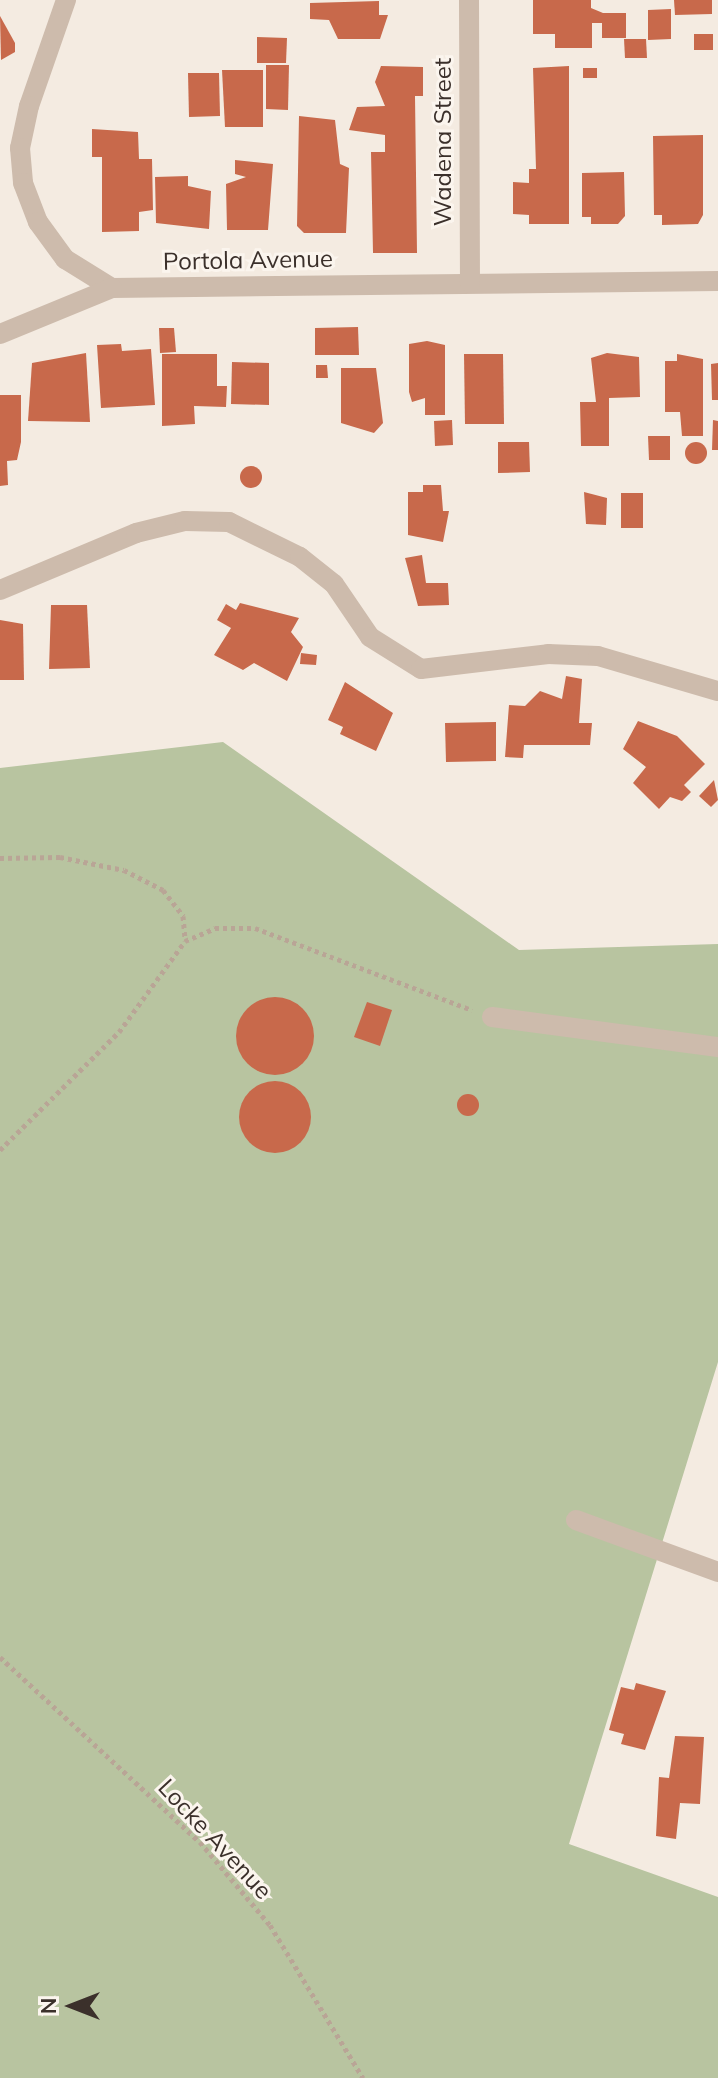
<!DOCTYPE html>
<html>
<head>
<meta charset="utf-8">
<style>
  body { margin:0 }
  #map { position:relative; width:718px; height:2078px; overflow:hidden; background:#f4ebe1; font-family:Mulish,sans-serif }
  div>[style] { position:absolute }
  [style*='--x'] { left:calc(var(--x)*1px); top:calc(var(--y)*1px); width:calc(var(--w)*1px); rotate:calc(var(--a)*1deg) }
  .green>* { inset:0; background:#b8c4a0 }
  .building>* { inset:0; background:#c8694b }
  .round { border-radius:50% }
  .path>* { height:5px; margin-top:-2.5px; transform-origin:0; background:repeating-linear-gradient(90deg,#b9a596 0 4px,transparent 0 8px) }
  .minor>* { height:20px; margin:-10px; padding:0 10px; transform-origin:10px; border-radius:10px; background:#cdbbac }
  span { translate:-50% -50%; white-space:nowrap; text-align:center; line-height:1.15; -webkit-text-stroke:6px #fbf5ee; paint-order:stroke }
  .street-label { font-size:24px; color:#3b302b }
  .north { position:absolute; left:32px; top:1966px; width:80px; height:80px; -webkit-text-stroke:6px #fbf5ee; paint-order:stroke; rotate:270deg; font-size:22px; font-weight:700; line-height:32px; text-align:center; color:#3b302b }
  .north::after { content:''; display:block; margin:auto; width:28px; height:36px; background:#3b302b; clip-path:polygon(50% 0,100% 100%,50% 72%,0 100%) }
</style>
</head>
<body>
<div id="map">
  <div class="green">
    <div style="clip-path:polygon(223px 742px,519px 950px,718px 944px,718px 1362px,569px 1844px,718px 1897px,718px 2078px,0 2078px,0 768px)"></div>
  </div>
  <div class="building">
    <div style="clip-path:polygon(533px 0,591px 0,591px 8px,603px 13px,626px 13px,626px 38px,602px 38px,602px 23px,592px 23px,592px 48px,555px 48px,555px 34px,533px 34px)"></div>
    <div style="clip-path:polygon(674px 0,712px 0,712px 14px,675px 15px)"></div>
    <div style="clip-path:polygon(379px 1px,379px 15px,388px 15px,380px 39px,338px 39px,329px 20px,310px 19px,310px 3px)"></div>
    <div style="clip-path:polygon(671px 9px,671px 39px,648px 40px,648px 10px)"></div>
    <div style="clip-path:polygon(0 16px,15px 43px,15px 52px,1px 60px)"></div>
    <div style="clip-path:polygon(694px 34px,713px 34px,713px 50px,694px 50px)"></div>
    <div style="clip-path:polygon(257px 37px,287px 38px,286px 63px,257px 63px)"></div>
    <div style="clip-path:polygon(624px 39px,646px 39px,647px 58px,625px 58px)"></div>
    <div style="clip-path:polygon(266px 65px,289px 65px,288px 110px,266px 109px)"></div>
    <div style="clip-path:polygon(381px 66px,423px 67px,423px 96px,415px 96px,417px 253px,373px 253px,371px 152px,385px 152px,385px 135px,349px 130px,357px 107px,385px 106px,375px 82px)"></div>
    <div style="clip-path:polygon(569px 66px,569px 224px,529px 224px,529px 215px,513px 214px,513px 182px,529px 183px,529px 169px,536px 169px,533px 68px)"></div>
    <div style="clip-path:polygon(583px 68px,597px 68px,597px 78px,583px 78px)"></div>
    <div style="clip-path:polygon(222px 70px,263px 70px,263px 127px,225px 127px)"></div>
    <div style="clip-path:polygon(188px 73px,219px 73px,220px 116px,189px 117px)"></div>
    <div style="clip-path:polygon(299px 116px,335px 120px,340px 164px,349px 168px,346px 233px,304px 233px,297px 226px)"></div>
    <div style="clip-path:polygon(92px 129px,138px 132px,139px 159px,152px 159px,153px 210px,139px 212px,139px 231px,102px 232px,102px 157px,92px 157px)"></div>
    <div style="clip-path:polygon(703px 135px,703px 215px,698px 224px,662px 225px,662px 215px,654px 215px,653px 136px)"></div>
    <div style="clip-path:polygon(235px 160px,273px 164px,268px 230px,227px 230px,226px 184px,246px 177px,235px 174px)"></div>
    <div style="clip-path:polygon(624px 172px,625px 216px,618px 224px,591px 224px,591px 217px,582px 217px,582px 173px)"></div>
    <div style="clip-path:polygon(188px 176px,188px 186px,211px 191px,209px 229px,156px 223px,155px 177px)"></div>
    <div style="clip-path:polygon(358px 327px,359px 355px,315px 355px,315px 328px)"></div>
    <div style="clip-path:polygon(159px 328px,174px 328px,176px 352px,160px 353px)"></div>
    <div style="clip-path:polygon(427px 341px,445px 345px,445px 415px,425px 415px,425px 398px,412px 402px,409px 392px,409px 344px)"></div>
    <div style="clip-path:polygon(121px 344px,122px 351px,151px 349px,155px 405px,101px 408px,97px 345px)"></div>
    <div style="clip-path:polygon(86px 353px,90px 422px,28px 421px,32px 363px)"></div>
    <div style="clip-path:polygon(607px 353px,639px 357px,640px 397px,609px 398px,609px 446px,581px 446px,580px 402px,596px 402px,591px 358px)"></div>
    <div style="clip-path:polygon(162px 354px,217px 354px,217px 386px,227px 386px,226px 407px,194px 406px,195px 424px,162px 426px)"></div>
    <div style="clip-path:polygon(464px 354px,503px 354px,504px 424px,465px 424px)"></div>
    <div style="clip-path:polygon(677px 354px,703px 359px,703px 436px,682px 436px,680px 412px,665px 412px,665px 361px,677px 361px)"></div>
    <div style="clip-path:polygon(232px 362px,269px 363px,269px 405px,231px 404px)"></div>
    <div style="clip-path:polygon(718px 363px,718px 400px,712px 400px,711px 364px)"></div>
    <div style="clip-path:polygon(316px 365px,327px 365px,328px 378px,316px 378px)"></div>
    <div style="clip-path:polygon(341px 368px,376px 368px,383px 423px,374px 433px,341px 423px)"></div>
    <div style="clip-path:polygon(0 395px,21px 395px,21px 442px,17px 460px,7px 461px,8px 485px,0 486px)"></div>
    <div style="clip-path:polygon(452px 420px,453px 445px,435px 446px,434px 421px)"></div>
    <div style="clip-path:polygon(713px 420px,718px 421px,718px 450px,712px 450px)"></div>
    <div style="clip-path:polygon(648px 436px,670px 436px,670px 460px,649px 460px)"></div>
    <div style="clip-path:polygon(498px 442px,529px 442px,530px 472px,498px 473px)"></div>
    <div class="round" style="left:685px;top:442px;width:22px;height:22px"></div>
    <div class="round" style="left:240px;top:466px;width:22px;height:22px"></div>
    <div style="clip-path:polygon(423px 485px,441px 485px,443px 511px,449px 511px,443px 542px,408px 535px,408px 492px,423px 492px)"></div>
    <div style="clip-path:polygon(584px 492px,607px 498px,606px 525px,586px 524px)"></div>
    <div style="clip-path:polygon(621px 493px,643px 493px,643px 528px,621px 528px)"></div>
    <div style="clip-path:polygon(422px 555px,426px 583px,448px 583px,449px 605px,418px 606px,405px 558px)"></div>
    <div style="clip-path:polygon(240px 603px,299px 618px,291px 632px,303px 647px,287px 681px,254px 663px,243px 670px,214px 655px,231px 628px,217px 620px,226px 604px,236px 610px)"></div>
    <div style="clip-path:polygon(51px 605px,87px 605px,90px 668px,49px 669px)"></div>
    <div style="clip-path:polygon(0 620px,23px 624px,24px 680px,0 680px)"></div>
    <div style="clip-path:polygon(301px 653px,317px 655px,316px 665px,300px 664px)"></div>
    <div style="clip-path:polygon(566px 676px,582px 679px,579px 723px,592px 723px,590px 745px,524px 745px,523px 758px,505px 757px,509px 705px,525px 706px,540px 691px,562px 699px)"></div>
    <div style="clip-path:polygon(345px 682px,393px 713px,376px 751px,340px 734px,343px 727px,328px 720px)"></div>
    <div style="clip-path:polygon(638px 721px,677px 736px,705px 764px,684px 785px,691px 792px,682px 801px,670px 797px,659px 809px,633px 783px,646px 767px,623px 749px)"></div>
    <div style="clip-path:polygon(496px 722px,496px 761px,446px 762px,445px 723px)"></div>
    <div style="clip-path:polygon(714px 780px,718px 800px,711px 807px,699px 796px)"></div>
    <div class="round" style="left:236px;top:997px;width:78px;height:78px"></div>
    <div style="clip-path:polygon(367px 1002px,392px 1010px,380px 1046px,354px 1037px)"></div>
    <div class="round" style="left:239px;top:1081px;width:72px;height:72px"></div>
    <div class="round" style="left:457px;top:1094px;width:22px;height:22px"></div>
    <div style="clip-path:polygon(636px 1683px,666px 1691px,645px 1750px,621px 1744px,624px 1734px,609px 1730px,621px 1687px,634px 1690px)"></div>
    <div style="clip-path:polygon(675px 1736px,704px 1737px,700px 1804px,680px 1803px,676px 1839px,656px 1836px,659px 1777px,669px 1778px)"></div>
  </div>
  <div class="path">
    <div style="--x:0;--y:858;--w:60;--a:-1"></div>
    <div style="--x:60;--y:857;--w:65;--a:11.5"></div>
    <div style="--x:124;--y:870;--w:44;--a:27.1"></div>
    <div style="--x:163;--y:890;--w:33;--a:52"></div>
    <div style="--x:183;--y:916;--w:25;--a:85"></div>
    <div style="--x:185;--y:941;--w:33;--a:-23"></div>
    <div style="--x:215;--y:928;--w:40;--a:0"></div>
    <div style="--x:255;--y:928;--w:232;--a:20.7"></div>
    <div style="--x:0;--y:1150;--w:168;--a:-44.8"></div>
    <div style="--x:119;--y:1032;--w:112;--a:-54"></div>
    <div style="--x:0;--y:1657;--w:272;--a:42.8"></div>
    <div style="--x:200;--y:1842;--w:109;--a:49.9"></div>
    <div style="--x:270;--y:1925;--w:179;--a:58.7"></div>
  </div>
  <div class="minor">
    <div style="--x:66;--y:0;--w:112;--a:109.2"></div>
    <div style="--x:29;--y:106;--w:43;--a:102.1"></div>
    <div style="--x:20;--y:148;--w:35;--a:85"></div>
    <div style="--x:23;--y:183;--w:42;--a:69"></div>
    <div style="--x:38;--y:222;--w:46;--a:53.9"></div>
    <div style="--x:65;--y:259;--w:55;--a:31.7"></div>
    <div style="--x:112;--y:288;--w:606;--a:-0.66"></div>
    <div style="--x:469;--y:0;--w:283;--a:89.8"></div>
    <div style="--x:0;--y:334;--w:121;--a:-22.3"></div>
    <div style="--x:0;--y:590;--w:147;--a:-22.7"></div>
    <div style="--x:136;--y:533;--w:50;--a:-13.8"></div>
    <div style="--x:185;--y:521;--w:44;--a:1.3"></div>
    <div style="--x:229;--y:522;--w:79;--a:26.2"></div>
    <div style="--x:300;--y:557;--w:43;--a:38.5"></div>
    <div style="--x:334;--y:584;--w:64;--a:55.8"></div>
    <div style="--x:370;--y:637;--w:60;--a:32.1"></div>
    <div style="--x:421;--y:669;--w:128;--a:-6.7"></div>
    <div style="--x:548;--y:654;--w:50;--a:2.3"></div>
    <div style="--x:598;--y:656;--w:125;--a:16.3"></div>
    <div style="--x:492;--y:1017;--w:228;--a:7.6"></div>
    <div style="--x:576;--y:1520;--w:151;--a:20.1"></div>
  </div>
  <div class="street-label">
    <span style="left:443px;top:142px;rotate:-90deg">Wadena Street</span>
    <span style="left:248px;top:260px;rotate:-1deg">Portola Avenue</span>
    <span style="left:215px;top:1839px;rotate:47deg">Locke Avenue</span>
  </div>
  <div class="north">N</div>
</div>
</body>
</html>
